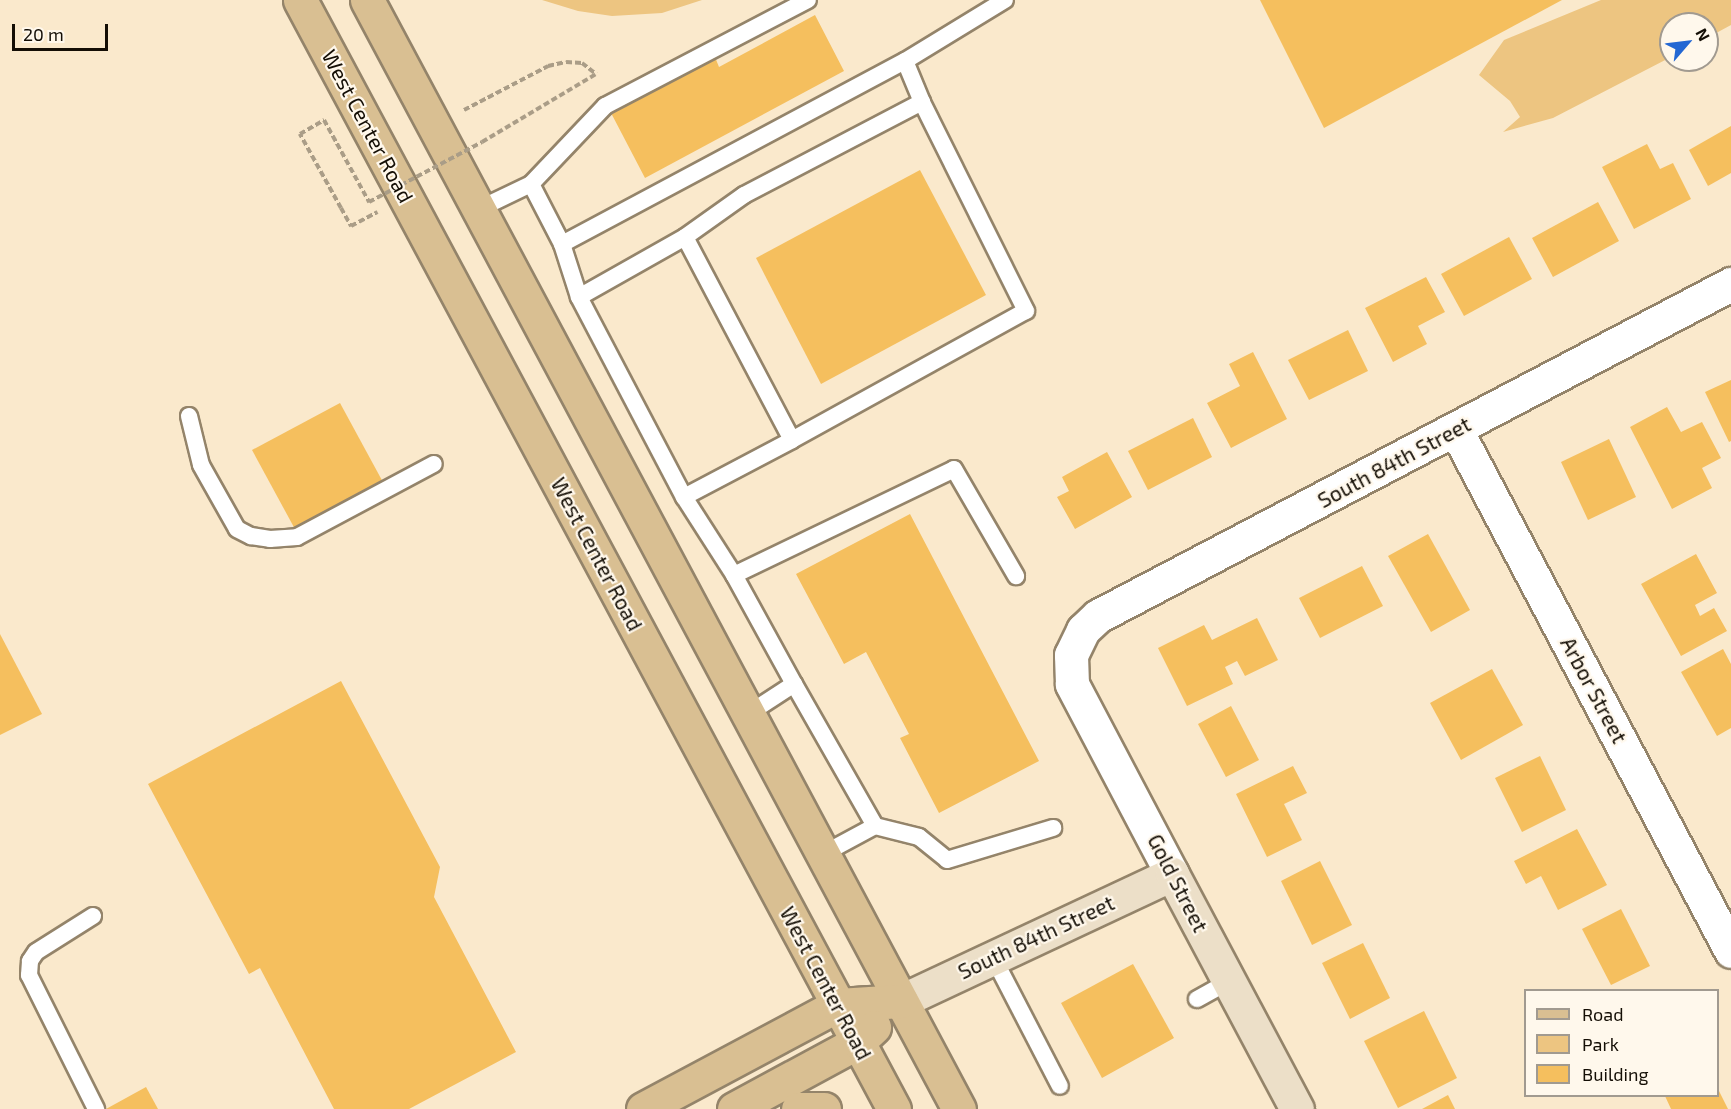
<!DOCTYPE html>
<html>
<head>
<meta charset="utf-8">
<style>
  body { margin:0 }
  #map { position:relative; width:1731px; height:1109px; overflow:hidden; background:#fae9cc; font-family:"Exo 2",sans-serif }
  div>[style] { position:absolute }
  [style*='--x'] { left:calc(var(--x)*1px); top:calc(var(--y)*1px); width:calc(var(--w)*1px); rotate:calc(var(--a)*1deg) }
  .green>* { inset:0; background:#edc581 }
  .building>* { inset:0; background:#f5bf5e }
  .path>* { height:4px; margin-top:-2px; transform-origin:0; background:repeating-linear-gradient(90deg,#aa9d87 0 6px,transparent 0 9px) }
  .roads { filter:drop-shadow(2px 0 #94846a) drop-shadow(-2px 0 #94846a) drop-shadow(0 2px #94846a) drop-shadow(0 -2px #94846a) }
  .lane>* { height:16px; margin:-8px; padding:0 8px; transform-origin:8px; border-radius:8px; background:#fff }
  .street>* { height:33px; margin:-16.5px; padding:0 16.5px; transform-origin:16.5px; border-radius:16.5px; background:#fff }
  .secondary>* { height:33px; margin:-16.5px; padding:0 16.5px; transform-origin:16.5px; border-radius:16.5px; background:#ecdfc8 }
  .primary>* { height:33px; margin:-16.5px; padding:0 16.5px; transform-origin:16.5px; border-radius:16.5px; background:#d9bf92 }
  .path-bridge>* { height:4px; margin-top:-2px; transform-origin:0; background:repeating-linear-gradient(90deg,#aa9d87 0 6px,transparent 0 9px) }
  span { translate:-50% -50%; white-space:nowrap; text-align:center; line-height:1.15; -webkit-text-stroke:4.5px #fff8ec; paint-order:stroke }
  .street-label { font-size:21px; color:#140e05 }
  .legend { position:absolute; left:1524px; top:989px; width:195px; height:108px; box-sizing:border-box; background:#fff8ec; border:2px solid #a19a90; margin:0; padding:8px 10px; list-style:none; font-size:18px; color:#140e05 }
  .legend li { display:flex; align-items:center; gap:12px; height:30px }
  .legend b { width:30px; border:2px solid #a19a90 }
  .north { position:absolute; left:1659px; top:12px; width:60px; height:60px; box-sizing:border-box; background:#fff8ec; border:2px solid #a19a90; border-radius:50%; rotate:62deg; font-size:16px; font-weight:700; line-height:24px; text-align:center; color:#140e05 }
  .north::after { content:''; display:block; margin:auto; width:21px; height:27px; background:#2367d3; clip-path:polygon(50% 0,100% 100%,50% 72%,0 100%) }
  .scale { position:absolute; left:12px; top:24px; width:96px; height:27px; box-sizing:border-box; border:3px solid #140e05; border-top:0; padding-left:8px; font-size:18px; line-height:21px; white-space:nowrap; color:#140e05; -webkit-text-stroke:4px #fff8ec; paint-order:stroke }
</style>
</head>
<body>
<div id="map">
  <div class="green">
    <div style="clip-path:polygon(542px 0,702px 0,662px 13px,612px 16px,578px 11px)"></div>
    <div style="clip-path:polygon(1601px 0,1731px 0,1731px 25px,1707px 38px,1707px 24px,1671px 24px,1671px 57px,1553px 118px,1503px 132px,1520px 117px,1510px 101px,1479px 75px,1504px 40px)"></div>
  </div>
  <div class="building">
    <div style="clip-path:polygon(1260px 0,1562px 0,1324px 128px)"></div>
    <div style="clip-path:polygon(815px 15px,844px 71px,645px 178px,610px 111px,715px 57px,719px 67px)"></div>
    <div style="clip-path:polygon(1731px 126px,1731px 173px,1708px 186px,1689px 150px)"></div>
    <div style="clip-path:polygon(1647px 144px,1660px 169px,1673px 163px,1691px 199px,1634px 229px,1602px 167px)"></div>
    <div style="clip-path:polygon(920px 170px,986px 295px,821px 384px,756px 258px)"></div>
    <div style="clip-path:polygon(1598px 202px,1619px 241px,1553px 277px,1532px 238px)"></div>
    <div style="clip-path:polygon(1509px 237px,1532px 279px,1464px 316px,1441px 274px)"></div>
    <div style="clip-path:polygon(1426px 277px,1445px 312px,1418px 326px,1427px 344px,1393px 362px,1365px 308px)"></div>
    <div style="clip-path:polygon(1348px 330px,1368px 371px,1309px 400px,1288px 360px)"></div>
    <div style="clip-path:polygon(1253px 352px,1287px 419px,1231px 448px,1207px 403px,1240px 386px,1229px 364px)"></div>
    <div style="clip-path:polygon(1731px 380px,1731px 441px,1729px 442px,1705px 392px)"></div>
    <div style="clip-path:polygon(340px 403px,384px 484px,296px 531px,252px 450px)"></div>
    <div style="clip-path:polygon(1667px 407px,1681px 432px,1702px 422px,1721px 458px,1702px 468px,1712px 488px,1672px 509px,1630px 427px)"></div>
    <div style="clip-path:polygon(1193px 418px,1212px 457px,1148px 490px,1128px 451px)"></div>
    <div style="clip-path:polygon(1609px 439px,1636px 497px,1588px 520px,1561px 462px)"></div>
    <div style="clip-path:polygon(1107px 452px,1132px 497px,1075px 529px,1057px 497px,1069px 491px,1062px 477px)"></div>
    <div style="clip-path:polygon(910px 514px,1039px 761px,939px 813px,900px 738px,909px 734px,866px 652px,844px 664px,796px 574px)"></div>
    <div style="clip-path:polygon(1428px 534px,1470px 610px,1431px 632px,1388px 556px)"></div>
    <div style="clip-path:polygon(1696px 554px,1717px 593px,1695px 605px,1700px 616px,1714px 608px,1727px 631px,1681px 656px,1641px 584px)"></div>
    <div style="clip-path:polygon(1362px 566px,1383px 606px,1320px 638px,1299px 598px)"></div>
    <div style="clip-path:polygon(1257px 618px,1278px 660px,1245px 676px,1237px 661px,1225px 667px,1233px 684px,1187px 706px,1158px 648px,1204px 625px,1212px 640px)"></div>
    <div style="clip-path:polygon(0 634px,42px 714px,0 735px)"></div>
    <div style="clip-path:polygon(1723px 649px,1731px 664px,1731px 728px,1717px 736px,1681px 672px)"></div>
    <div style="clip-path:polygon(1492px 669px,1523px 725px,1461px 760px,1430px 703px)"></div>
    <div style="clip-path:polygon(341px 681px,440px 867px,434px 897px,516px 1052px,409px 1109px,334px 1109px,260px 968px,249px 974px,148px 784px)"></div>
    <div style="clip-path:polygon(1231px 706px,1259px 760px,1226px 777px,1198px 724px)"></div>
    <div style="clip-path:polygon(1540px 756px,1566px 810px,1522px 832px,1495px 778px)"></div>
    <div style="clip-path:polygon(1293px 766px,1307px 793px,1284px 804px,1302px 840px,1267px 857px,1236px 794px)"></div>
    <div style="clip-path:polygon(1577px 829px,1607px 885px,1558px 910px,1541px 876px,1526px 884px,1514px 861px)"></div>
    <div style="clip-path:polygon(1320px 861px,1352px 925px,1312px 945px,1281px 881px)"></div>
    <div style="clip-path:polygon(1621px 909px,1650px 966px,1611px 985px,1582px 929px)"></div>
    <div style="clip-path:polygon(1363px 943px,1390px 998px,1350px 1019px,1322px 963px)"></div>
    <div style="clip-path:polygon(1133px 964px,1174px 1038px,1102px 1078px,1061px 1003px)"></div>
    <div style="clip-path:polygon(1424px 1011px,1457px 1078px,1398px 1108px,1364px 1041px)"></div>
    <div style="clip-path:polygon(146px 1087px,158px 1109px,106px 1109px)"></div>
    <div style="clip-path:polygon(1718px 1089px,1728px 1109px,1671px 1109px,1665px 1096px,1718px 1096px)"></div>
    <div style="clip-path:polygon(1448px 1095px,1455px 1109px,1422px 1109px)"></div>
  </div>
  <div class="path">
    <div style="--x:464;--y:110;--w:95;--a:-27.6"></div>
    <div style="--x:548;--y:66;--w:18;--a:-13"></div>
    <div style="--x:566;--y:62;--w:16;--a:4"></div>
    <div style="--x:582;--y:63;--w:18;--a:38"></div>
    <div style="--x:341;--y:208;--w:21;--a:61"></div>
    <div style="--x:351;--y:226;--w:30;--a:-28"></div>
  </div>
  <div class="roads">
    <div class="lane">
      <div style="--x:531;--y:184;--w:68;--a:62.7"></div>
      <div style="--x:562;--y:244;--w:56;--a:72.2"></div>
      <div style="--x:579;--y:297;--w:226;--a:62.3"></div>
      <div style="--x:684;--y:497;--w:93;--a:57.3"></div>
      <div style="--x:479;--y:209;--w:58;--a:-25.7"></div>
      <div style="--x:531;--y:184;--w:108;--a:-46.5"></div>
      <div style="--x:605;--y:106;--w:229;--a:-27.6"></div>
      <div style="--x:562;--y:244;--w:389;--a:-28.1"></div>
      <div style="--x:905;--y:61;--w:117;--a:-31.4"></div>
      <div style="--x:579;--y:297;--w:122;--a:-29.5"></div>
      <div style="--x:685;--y:237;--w:72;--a:-35.4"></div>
      <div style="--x:744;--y:195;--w:201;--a:-27.6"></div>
      <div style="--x:922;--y:102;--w:44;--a:-112.5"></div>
      <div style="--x:189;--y:416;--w:50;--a:76.2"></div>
      <div style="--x:201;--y:465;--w:73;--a:60.6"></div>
      <div style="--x:237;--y:529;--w:16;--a:27"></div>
      <div style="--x:251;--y:536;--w:19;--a:9"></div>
      <div style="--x:270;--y:539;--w:27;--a:-4"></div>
      <div style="--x:297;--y:537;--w:155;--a:-28.1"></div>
      <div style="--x:792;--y:440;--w:267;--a:-28.9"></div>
      <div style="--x:1026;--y:311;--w:233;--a:-116.5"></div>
      <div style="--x:684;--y:497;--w:122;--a:-27.8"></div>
      <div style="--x:792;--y:440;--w:229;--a:-117.8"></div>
      <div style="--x:794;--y:684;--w:163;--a:60.3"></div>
      <div style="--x:748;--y:714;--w:55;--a:-33.1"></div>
      <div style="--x:794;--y:684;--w:124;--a:-118.8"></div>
      <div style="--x:734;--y:575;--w:244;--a:-25.7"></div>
      <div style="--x:954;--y:469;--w:124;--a:59.9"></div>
      <div style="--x:823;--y:854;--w:59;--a:-28.3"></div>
      <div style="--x:875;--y:826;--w:45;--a:14"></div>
      <div style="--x:919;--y:837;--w:36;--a:39"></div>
      <div style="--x:947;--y:860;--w:111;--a:-16.8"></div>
      <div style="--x:93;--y:916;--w:67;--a:147.7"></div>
      <div style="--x:36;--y:952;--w:11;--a:124"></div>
      <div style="--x:30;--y:961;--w:14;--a:94"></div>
      <div style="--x:29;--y:975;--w:150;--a:63.4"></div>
      <div style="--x:993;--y:957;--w:145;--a:62.6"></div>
      <div style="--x:1197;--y:999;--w:37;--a:-29"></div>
    </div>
    <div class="street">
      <div style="--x:1456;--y:430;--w:589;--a:62.17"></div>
      <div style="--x:1172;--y:874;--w:215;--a:-117.8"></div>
      <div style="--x:1072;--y:684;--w:29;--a:-92"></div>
      <div style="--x:1071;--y:655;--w:28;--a:-64"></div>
      <div style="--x:1083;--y:630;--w:21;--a:-43"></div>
      <div style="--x:1098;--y:616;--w:715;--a:-27.68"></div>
    </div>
    <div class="secondary">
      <div style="--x:901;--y:1001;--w:299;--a:-25.1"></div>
      <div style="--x:1172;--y:874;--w:266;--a:62"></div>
    </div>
    <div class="primary">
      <div style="--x:300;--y:0;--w:1258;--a:61.83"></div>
      <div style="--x:367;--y:0;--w:1257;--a:61.91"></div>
      <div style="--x:643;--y:1109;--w:221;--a:-28.1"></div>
      <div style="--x:838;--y:1005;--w:63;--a:-3.6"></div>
      <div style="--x:734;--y:1109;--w:141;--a:-28.4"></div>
      <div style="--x:858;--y:1042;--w:22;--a:-43"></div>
      <div style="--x:798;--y:1109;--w:26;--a:0"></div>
    </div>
  </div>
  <div class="path-bridge">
    <div style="--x:341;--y:208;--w:85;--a:-119"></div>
    <div style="--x:300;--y:134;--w:28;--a:-30"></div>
    <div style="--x:324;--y:120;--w:94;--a:61.2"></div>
    <div style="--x:369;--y:202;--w:128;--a:-28"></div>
    <div style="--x:482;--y:142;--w:133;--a:-30.8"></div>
  </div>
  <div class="street-label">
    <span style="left:368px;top:126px;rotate:62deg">West Center Road</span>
    <span style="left:1394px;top:462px;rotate:-28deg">South 84th Street</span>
    <span style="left:597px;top:554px;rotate:62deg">West Center Road</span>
    <span style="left:1594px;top:690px;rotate:62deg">Arbor Street</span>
    <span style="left:1178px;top:883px;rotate:63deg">Gold Street</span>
    <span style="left:1036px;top:937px;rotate:-25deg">South 84th Street</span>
    <span style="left:826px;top:983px;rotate:62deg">West Center Road</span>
  </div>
  <ul class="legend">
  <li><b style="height:8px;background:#d9bf92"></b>Road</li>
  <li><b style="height:16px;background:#edc581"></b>Park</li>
  <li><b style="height:16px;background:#f5bf5e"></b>Building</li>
  </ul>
  <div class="north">N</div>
  <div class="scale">20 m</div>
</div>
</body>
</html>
